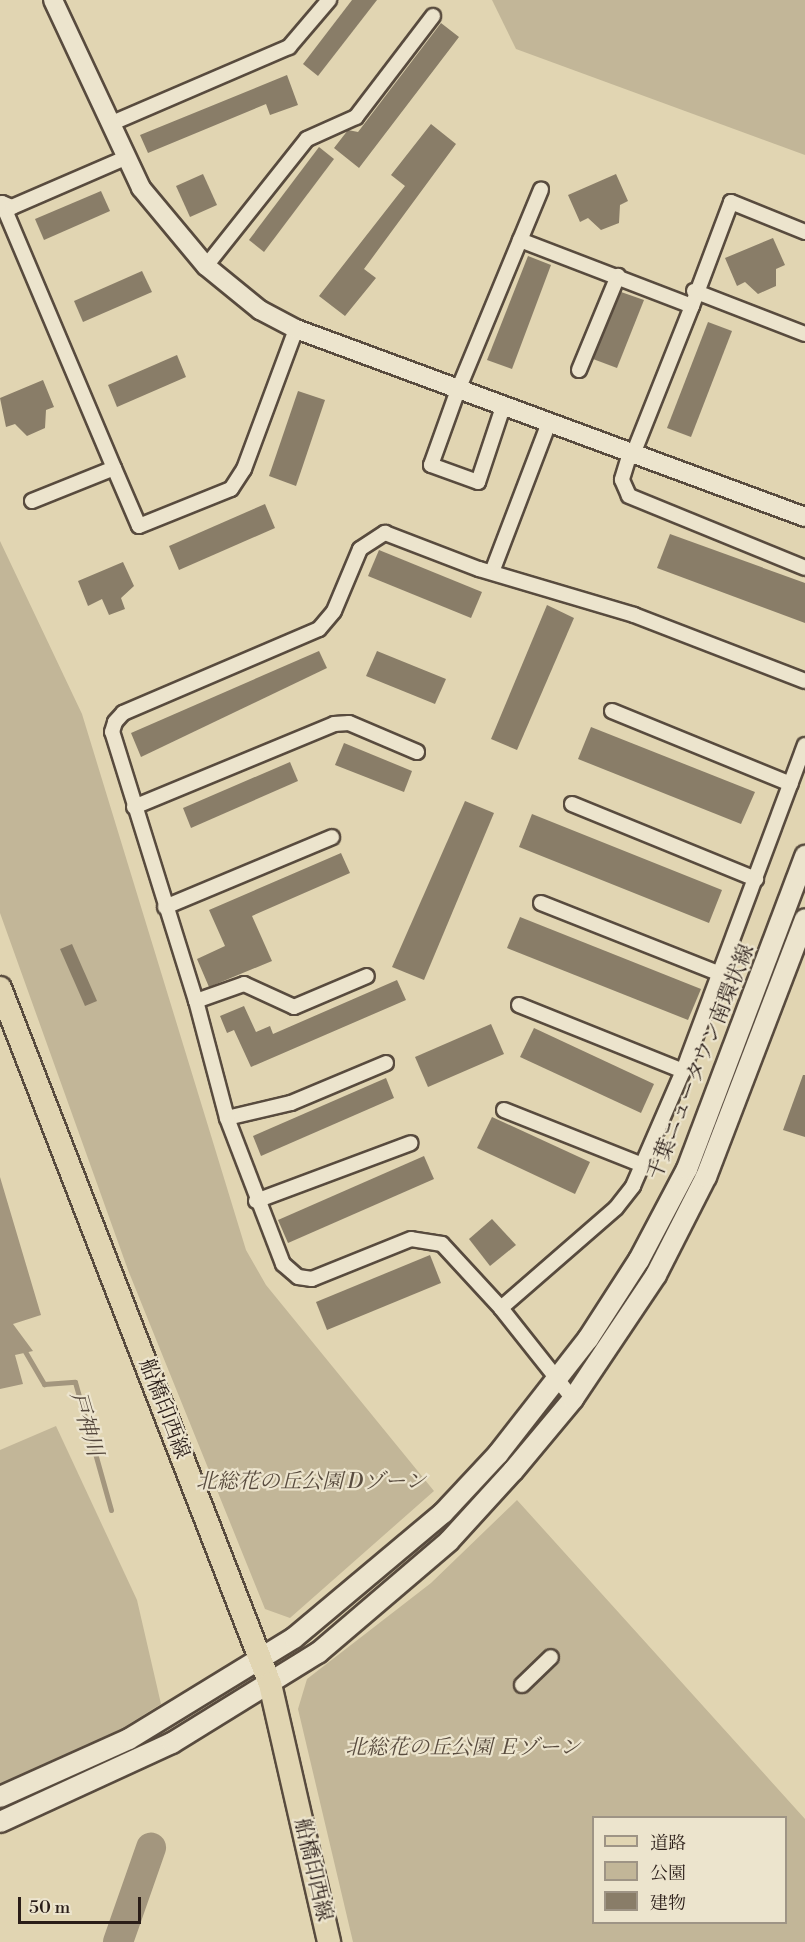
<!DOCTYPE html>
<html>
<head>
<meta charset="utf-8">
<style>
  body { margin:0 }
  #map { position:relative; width:805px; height:1942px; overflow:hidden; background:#e1d5b2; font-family:"Libre Bodoni","Noto Serif JP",serif }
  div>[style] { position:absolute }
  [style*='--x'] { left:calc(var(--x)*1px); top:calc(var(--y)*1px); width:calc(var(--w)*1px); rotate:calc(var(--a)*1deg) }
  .green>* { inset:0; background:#c2b698 }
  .water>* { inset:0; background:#a3967e }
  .stream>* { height:5px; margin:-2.5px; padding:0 2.5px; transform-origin:2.5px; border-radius:2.5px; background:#a3967e }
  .river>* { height:30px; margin:-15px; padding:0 15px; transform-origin:15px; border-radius:15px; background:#a3967e }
  .building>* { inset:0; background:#897d68 }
  .roads { filter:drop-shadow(2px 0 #584b3e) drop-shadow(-2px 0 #584b3e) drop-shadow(0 2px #584b3e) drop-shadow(0 -2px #584b3e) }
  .minor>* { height:14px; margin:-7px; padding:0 7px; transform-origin:7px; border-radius:7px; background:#ece4cd }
  .tertiary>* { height:18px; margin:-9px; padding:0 9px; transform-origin:9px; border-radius:9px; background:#ece4cd }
  .secondary>* { height:20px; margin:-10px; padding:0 10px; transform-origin:10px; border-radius:10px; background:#ece4cd }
  .primary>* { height:22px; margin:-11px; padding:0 11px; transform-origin:11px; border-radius:11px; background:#e1d5b2 }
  span { translate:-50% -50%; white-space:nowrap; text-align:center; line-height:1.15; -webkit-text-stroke:4.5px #ece4cd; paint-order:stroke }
  .street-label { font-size:21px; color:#2a1d18 }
  .park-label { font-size:21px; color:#584b3e; font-style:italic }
  .water-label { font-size:22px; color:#54473c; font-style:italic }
  .legend { position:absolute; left:592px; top:1816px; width:195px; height:108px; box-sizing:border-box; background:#ece4cd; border:2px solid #9e9485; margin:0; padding:8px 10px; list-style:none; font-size:18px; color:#2a1d18 }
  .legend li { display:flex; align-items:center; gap:12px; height:30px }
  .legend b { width:30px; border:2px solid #9e9485 }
  .scale { position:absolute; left:18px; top:1897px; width:123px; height:27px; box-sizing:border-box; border:3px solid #2a1d18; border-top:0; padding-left:8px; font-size:18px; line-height:21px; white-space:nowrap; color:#2a1d18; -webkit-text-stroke:4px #ece4cd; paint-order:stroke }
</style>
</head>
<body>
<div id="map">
  <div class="green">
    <div style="clip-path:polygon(492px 0,805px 0,805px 155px,516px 49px)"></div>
    <div style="clip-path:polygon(0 541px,82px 714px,246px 1250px,266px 1285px,434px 1491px,290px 1618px,265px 1609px,128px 1270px,0 913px)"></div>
    <div style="clip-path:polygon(56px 1426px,137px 1600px,161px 1704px,108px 1737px,0 1786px,0 1450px)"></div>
    <div style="clip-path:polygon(evenodd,517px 1500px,805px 1819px,805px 1942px,353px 1942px,298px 1709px,307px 1679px,431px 1583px,517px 1500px,594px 1818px,786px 1818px,786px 1922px,594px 1922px,594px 1818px)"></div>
  </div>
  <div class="water">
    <div style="clip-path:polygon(0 1177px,41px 1315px,13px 1324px,33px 1351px,15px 1355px,23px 1384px,0 1389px)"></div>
  </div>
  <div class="stream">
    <div style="--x:23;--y:1348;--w:42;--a:59.7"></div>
    <div style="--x:44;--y:1384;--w:31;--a:-4"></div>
    <div style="--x:75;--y:1382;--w:133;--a:74.3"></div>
  </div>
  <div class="river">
    <div style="--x:118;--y:1942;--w:100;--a:-70.7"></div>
  </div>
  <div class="building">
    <div style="clip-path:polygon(352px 0,377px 0,318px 76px,303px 64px)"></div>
    <div style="clip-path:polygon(441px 23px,459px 37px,359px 168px,334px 148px,348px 130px,358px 132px)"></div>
    <div style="clip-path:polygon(287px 75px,298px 105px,270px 115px,266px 104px,148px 153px,140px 135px)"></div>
    <div style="clip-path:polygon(431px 124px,456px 144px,364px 269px,376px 278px,345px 316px,319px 296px,405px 186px,391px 175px)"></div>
    <div style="clip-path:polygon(319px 147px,334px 159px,264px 252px,249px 240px)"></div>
    <div style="clip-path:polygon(203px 174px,217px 205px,190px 217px,176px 186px)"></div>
    <div style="clip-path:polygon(616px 174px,628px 201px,620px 205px,619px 223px,601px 230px,588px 218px,580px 222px,568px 195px)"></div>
    <div style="clip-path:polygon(101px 191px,110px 211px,44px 240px,35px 219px)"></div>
    <div style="clip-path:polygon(773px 238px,785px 265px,776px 269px,776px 286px,758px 294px,745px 282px,737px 286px,725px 258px)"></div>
    <div style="clip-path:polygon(528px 256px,551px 265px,512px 369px,487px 360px)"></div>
    <div style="clip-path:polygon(142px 271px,152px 292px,83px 322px,74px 301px)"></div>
    <div style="clip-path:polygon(621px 292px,644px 300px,617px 368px,593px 359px)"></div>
    <div style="clip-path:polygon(708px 322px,732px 331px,691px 437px,667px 428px)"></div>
    <div style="clip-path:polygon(177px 355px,186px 377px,117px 407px,108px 385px)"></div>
    <div style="clip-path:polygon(43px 380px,54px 407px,46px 410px,45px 428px,27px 436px,15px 424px,6px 427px,0 398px)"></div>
    <div style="clip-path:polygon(298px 391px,325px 400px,296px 486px,269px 476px)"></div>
    <div style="clip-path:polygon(265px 504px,275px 528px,179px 570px,169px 546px)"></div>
    <div style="clip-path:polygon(670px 534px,805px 583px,805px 623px,657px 568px)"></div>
    <div style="clip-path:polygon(379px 550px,482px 592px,471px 618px,368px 576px)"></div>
    <div style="clip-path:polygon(123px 562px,134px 586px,121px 598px,125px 609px,109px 615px,102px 599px,88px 606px,78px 581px)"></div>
    <div style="clip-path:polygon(547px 605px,574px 618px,517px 750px,491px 739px)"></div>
    <div style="clip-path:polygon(319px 651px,327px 668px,141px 757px,131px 733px)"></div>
    <div style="clip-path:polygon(377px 651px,446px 679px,435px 704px,366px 676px)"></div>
    <div style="clip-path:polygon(591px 727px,755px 792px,741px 824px,578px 759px)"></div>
    <div style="clip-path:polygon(344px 743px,412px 771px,404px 792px,335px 765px)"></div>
    <div style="clip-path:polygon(290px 762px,298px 781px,191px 828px,183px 808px)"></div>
    <div style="clip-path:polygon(465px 801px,494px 813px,424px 980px,392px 967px)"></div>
    <div style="clip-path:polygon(532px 814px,722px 890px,709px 923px,519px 847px)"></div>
    <div style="clip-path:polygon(341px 853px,350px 873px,252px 916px,272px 961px,209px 987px,197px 959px,225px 946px,209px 910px)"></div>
    <div style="clip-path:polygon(520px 917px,701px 989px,688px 1020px,507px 948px)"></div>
    <div style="clip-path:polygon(72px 944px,97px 1001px,85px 1006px,60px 949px)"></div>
    <div style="clip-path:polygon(397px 980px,406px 1000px,251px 1067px,234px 1030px,227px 1033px,220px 1016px,244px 1006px,256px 1032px,270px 1026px,273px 1034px)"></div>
    <div style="clip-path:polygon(491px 1024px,504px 1054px,428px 1087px,415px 1057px)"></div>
    <div style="clip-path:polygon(534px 1028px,654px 1084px,641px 1113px,520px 1057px)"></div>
    <div style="clip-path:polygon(803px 1075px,805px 1075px,805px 1137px,783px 1130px)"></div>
    <div style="clip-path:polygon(386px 1078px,394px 1098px,261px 1156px,253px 1136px)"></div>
    <div style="clip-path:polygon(492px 1117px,590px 1162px,575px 1194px,477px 1148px)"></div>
    <div style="clip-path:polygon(424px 1156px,434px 1179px,288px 1243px,278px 1220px)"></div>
    <div style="clip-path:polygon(492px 1219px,516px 1245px,490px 1266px,469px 1239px)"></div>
    <div style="clip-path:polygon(430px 1255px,441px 1283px,327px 1330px,316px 1302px)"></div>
  </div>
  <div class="roads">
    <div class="minor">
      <div style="--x:110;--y:124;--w:195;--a:-23.3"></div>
      <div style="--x:289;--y:47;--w:62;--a:-49.6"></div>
      <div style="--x:2;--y:203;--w:288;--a:67.1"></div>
      <div style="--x:2;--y:203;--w:11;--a:22"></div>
      <div style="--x:12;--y:207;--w:123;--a:-23.4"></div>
      <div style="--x:520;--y:240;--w:184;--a:21"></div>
      <div style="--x:692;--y:306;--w:159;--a:111.7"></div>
      <div style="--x:206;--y:266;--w:162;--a:-51.5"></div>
      <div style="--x:307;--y:139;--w:54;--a:-24.2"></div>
      <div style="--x:356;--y:117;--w:127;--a:-52.7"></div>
      <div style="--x:694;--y:291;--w:119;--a:21.2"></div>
      <div style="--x:692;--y:306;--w:111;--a:-69.4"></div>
      <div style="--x:731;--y:202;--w:80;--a:22.1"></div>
      <div style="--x:579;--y:370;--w:102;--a:-67.5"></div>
      <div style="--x:503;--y:407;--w:79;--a:108.4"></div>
      <div style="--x:478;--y:482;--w:50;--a:-160.1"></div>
      <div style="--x:431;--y:465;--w:80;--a:-70.2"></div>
      <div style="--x:458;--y:390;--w:217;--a:-67.5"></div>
      <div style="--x:630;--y:453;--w:28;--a:107"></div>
      <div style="--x:622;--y:480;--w:17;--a:66"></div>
      <div style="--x:629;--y:496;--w:190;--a:22.2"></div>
      <div style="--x:32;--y:501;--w:88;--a:-21.9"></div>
      <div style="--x:114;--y:468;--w:63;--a:66.7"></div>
      <div style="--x:139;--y:526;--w:99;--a:-21.9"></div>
      <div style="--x:231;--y:489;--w:24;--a:-57"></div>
      <div style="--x:244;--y:469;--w:149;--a:-69.6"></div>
      <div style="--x:492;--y:572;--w:160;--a:-69.1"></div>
      <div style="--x:612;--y:711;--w:193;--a:22.2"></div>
      <div style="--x:572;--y:804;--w:199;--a:22.2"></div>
      <div style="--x:134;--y:807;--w:217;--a:-22.5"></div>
      <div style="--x:334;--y:724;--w:15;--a:-4"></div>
      <div style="--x:349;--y:723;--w:74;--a:23.1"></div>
      <div style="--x:541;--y:903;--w:193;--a:21.6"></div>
      <div style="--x:165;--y:907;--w:181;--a:-22.7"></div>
      <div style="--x:196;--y:1001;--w:51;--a:-19.5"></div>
      <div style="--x:244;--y:984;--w:55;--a:24.7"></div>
      <div style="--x:294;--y:1007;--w:79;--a:-23"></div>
      <div style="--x:519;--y:1005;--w:177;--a:21.9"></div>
      <div style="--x:504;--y:1110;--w:149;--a:21.7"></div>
      <div style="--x:227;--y:1118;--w:66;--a:-13.2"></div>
      <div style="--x:291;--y:1103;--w:103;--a:-22.8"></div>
      <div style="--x:256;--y:1201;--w:165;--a:-20.5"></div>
      <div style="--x:501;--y:1308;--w:152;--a:-41"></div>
      <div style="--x:616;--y:1208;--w:28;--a:-52"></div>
      <div style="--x:633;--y:1186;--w:125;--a:-66.5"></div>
      <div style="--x:683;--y:1071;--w:348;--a:-69.5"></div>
      <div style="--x:573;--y:1399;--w:116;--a:-128.4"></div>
      <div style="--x:501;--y:1308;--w:87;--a:-132.7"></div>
      <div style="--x:442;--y:1244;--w:31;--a:-171"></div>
      <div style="--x:411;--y:1239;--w:107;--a:158"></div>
      <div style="--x:312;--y:1279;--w:14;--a:-172"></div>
      <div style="--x:298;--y:1277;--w:20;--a:-139"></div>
      <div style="--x:283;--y:1264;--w:156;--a:-111"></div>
      <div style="--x:227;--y:1118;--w:121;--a:-104.8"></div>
      <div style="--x:196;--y:1001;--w:282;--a:-107.3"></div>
      <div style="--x:112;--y:732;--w:10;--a:-73"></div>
      <div style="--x:115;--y:722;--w:12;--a:-48"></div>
      <div style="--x:123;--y:713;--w:213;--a:-23.2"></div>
      <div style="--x:319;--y:629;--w:23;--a:-50"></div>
      <div style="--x:334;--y:611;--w:67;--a:-67.2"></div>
      <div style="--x:360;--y:549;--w:30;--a:-33"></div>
      <div style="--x:385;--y:533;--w:101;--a:21"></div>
      <div style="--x:479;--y:569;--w:162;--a:16.5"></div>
      <div style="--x:634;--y:615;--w:183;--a:21.1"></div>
      <div style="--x:522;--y:1685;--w:40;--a:-44"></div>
    </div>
    <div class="tertiary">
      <div style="--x:53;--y:0;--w:208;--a:64.9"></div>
      <div style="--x:141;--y:188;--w:102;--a:50.2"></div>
      <div style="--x:206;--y:266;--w:70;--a:39.2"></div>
      <div style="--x:260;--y:310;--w:41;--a:27.8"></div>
      <div style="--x:296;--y:329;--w:543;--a:20.27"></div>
    </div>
    <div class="secondary">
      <div style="--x:0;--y:1797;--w:141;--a:-24.2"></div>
      <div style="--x:129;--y:1739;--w:193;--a:-31.5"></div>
      <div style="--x:294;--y:1638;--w:194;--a:-40"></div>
      <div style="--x:443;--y:1513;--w:81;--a:-47"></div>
      <div style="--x:498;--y:1454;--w:146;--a:-52"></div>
      <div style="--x:588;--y:1339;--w:94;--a:-57.2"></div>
      <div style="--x:639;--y:1260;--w:103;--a:-62.2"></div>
      <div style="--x:687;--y:1169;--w:335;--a:-69.3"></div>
      <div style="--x:0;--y:1822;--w:189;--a:-24.7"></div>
      <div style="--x:172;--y:1743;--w:172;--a:-31.7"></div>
      <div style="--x:318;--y:1653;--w:172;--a:-40.5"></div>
      <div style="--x:449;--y:1541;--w:95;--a:-47.6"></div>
      <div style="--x:513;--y:1471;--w:94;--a:-50.2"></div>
      <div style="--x:573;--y:1399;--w:149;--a:-56.2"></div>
      <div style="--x:656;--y:1275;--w:110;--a:-63"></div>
      <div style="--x:706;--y:1177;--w:276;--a:-69"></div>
    </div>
    <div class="primary">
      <div style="--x:0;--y:988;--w:747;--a:68.8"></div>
      <div style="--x:270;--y:1684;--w:265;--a:77.1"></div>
    </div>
  </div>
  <div class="street-label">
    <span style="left:701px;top:1062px;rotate:-68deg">千葉ニュータウン南環状線</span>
    <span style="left:164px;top:1409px;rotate:69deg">船橋印西線</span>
    <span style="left:313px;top:1870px;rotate:77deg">船橋印西線</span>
  </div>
  <div class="park-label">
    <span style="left:311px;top:1482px">北総花の丘公園 Dゾーン</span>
    <span style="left:463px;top:1748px">北総花の丘公園 Ｅゾーン</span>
  </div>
  <div class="water-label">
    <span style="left:86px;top:1424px;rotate:74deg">戸神川</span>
  </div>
  <ul class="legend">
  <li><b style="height:8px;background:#e1d5b2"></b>道路</li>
  <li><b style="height:16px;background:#c2b698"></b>公園</li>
  <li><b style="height:16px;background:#897d68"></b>建物</li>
  </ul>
  <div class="scale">50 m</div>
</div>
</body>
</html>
